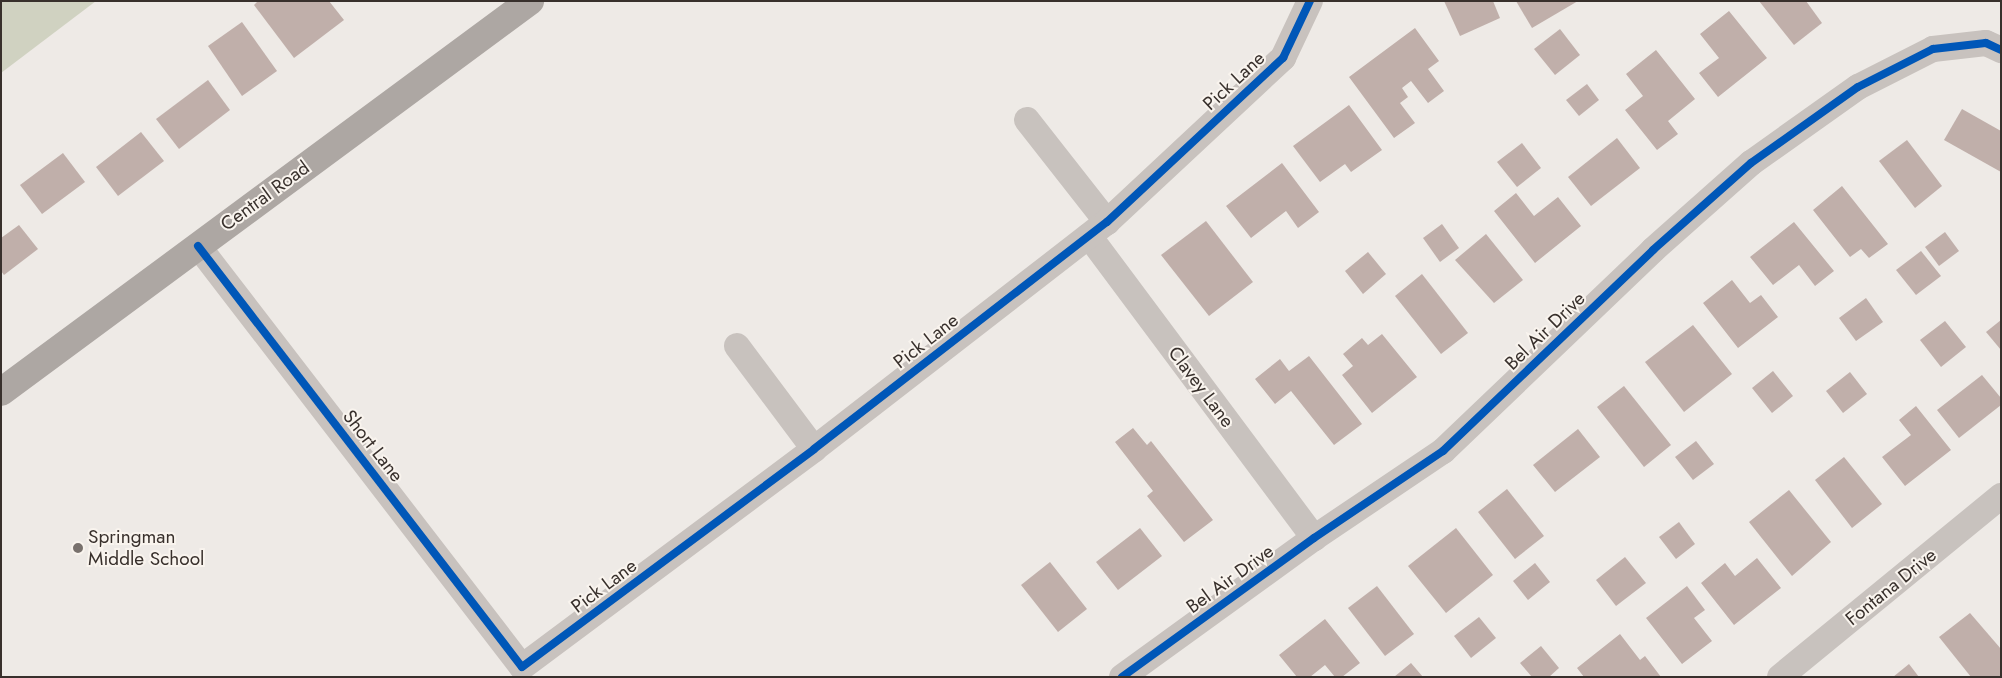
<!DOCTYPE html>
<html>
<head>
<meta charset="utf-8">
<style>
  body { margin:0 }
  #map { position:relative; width:2002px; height:678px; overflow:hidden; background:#eeeae6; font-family:Jost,sans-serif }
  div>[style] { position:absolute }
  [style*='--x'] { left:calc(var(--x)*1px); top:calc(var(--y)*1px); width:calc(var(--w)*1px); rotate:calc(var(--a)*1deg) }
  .green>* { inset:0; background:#d0d2c1 }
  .building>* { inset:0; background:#c0afaa }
  .minor>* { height:26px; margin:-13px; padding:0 13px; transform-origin:13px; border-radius:13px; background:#c8c2be }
  .major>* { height:28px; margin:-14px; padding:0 14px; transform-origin:14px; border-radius:14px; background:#ada7a3 }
  .cycleway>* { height:8px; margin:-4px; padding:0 4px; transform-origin:4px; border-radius:4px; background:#0057b8 }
  .dots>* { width:14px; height:14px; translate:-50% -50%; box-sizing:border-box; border:2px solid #f9f4ee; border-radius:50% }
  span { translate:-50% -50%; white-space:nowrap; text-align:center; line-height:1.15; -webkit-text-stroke:4px #f9f4ee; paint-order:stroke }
  .street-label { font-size:19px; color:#38302c }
  .poi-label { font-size:19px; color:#38302c }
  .left { translate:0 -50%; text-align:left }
  .frame { position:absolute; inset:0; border:2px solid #38302c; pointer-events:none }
</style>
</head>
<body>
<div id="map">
  <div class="green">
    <div style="clip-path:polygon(1px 1px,96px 1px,1px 73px)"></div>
  </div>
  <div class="building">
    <div style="clip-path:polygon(258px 1px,329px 1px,344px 20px,294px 58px,254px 5px)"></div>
    <div style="clip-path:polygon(1444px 1px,1493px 1px,1500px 18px,1460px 36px)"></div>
    <div style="clip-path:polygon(1516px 1px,1578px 1px,1532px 28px)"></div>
    <div style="clip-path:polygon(1759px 1px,1806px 1px,1822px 23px,1794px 45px)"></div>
    <div style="clip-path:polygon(1729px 11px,1767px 58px,1718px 97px,1699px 73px,1719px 58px,1700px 34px)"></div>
    <div style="clip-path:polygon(242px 22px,277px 71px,242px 96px,208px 46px)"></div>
    <div style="clip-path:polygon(1415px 28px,1439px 61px,1428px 69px,1444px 91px,1428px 103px,1411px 81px,1402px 88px,1408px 97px,1400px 103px,1415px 123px,1394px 138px,1349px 77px)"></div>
    <div style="clip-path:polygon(1560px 29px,1580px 55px,1555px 75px,1534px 49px)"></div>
    <div style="clip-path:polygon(1656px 50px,1695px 99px,1668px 121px,1678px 134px,1657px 150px,1625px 110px,1643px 96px,1626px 74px)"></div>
    <div style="clip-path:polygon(208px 80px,230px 110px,179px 149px,156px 119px)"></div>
    <div style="clip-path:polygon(1587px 84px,1599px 100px,1579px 116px,1566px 100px)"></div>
    <div style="clip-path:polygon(1349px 105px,1382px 150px,1351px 172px,1345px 164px,1320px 182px,1293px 146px)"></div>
    <div style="clip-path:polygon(1962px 109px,2001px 131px,2001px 172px,1944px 140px)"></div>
    <div style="clip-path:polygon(141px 132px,164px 161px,118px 196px,96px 167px)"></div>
    <div style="clip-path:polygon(1617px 138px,1640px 168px,1591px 206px,1568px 177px)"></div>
    <div style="clip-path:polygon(1907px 140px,1942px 186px,1915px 208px,1879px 161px)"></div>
    <div style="clip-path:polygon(1522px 143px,1541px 168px,1517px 187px,1497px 162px)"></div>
    <div style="clip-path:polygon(63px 153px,85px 182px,42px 214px,20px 185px)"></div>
    <div style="clip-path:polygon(1282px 163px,1319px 212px,1298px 228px,1286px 211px,1251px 238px,1226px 206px)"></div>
    <div style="clip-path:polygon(1842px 186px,1888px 244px,1869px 258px,1861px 249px,1850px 257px,1813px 210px)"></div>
    <div style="clip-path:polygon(1516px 193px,1534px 216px,1558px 197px,1581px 226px,1535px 263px,1494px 211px)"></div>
    <div style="clip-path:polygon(1206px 221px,1253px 282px,1209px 316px,1161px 255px)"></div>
    <div style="clip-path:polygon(1794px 222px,1834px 271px,1815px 286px,1799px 265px,1773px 285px,1750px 257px)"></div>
    <div style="clip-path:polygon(1442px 224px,1459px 248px,1440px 262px,1423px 238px)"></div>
    <div style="clip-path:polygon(19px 225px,38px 249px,4px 275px,1px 271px,1px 238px)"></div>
    <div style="clip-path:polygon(1945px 232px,1959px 251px,1939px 266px,1925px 247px)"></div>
    <div style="clip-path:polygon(1486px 234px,1523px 280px,1494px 303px,1455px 260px)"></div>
    <div style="clip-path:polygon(1921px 251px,1941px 276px,1916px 295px,1896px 270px)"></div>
    <div style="clip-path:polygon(1368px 252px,1386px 274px,1363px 294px,1345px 271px)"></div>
    <div style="clip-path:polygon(1422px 274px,1468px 333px,1441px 354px,1395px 296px)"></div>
    <div style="clip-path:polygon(1732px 280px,1750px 303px,1761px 295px,1778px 317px,1738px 348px,1703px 303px)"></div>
    <div style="clip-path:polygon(1866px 298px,1883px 322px,1856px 341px,1839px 318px)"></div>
    <div style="clip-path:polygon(2001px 320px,2001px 350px,1986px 332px)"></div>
    <div style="clip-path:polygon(1945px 321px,1966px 347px,1941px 367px,1920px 340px)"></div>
    <div style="clip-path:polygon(1693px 325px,1732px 374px,1684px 412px,1645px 362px)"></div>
    <div style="clip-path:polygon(1382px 334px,1417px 377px,1372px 413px,1342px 375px,1353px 366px,1343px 354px,1362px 338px,1368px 345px)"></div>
    <div style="clip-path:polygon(1309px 356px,1362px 424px,1334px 445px,1291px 391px,1275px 404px,1255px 379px,1280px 359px,1289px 371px)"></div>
    <div style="clip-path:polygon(1773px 371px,1793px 396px,1772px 413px,1752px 388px)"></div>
    <div style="clip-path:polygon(1850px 372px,1867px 394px,1843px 413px,1826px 391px)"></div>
    <div style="clip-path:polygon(1982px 375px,2001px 398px,2001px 405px,1959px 438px,1937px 410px)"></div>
    <div style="clip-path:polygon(1624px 386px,1671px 445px,1644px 467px,1597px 407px)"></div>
    <div style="clip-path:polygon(1916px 406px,1951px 450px,1905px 486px,1882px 457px,1911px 435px,1899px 420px)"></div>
    <div style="clip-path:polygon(1133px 428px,1147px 445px,1151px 441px,1213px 520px,1184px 542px,1147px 496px,1153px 491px,1115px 442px)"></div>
    <div style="clip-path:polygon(1578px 429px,1600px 457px,1555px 492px,1533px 465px)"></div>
    <div style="clip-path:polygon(1696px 441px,1714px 464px,1693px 480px,1675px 457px)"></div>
    <div style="clip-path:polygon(1844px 457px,1882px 504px,1852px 528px,1815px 480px)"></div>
    <div style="clip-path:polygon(1507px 489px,1544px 536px,1515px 559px,1478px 512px)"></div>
    <div style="clip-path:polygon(1789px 490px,1831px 542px,1792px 576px,1749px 522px)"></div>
    <div style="clip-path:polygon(1679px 522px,1695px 544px,1676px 559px,1659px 537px)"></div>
    <div style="clip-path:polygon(1140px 528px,1162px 556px,1118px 590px,1096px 562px)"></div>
    <div style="clip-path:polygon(1456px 528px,1493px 575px,1446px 613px,1408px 566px)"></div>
    <div style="clip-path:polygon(1625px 557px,1646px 583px,1616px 606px,1596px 580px)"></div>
    <div style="clip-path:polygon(1757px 558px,1781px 588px,1734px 625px,1701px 583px,1725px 563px,1735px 576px)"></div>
    <div style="clip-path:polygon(1050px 562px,1087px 609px,1058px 632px,1021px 585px)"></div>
    <div style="clip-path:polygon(1535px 563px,1550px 582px,1528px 600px,1513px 581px)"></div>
    <div style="clip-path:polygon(1377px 586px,1414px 634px,1385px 656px,1348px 608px)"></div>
    <div style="clip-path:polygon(1687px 586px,1705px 610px,1694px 618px,1712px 641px,1682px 664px,1646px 618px)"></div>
    <div style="clip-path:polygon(1970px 613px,2001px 649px,2001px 677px,1971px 677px,1939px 637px)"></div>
    <div style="clip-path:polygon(1479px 617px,1496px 638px,1471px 658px,1454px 636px)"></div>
    <div style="clip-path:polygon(1325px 619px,1360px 663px,1342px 677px,1335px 677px,1325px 665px,1310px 677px,1297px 677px,1279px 655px)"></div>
    <div style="clip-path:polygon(1620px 634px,1640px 660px,1645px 656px,1661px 677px,1584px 677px,1577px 668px)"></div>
    <div style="clip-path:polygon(1541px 646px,1559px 668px,1549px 677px,1532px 677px,1520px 663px)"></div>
    <div style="clip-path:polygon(1411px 663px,1423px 677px,1394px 677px)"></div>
    <div style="clip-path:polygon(1909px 664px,1919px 677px,1893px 677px)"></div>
  </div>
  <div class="minor">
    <div style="--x:1027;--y:120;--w:130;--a:51.9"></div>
    <div style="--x:1089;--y:236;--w:377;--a:53.3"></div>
    <div style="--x:198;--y:246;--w:531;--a:52.42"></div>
    <div style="--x:522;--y:667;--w:364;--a:-36.7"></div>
    <div style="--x:814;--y:449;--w:371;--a:-37.8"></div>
    <div style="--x:1107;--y:222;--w:241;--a:-43"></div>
    <div style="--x:1283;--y:58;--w:63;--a:-64.7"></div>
    <div style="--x:737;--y:346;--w:129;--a:53.2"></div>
    <div style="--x:1122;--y:677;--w:237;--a:-35.9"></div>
    <div style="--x:1314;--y:538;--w:156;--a:-34"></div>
    <div style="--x:1443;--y:451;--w:291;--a:-43.7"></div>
    <div style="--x:1653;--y:250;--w:131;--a:-41.6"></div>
    <div style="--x:1751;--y:163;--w:131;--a:-35.4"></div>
    <div style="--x:1858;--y:87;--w:84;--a:-26.9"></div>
    <div style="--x:1933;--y:49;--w:53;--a:-6.5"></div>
    <div style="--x:1986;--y:43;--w:17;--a:25"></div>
    <div style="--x:1780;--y:677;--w:286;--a:-39.3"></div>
  </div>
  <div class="major">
    <div style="--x:1;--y:392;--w:658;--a:-36.47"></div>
  </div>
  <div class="cycleway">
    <div style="--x:198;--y:246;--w:531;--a:52.42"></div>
    <div style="--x:522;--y:667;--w:364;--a:-36.7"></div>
    <div style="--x:814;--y:449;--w:371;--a:-37.8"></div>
    <div style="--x:1107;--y:222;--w:241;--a:-43"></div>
    <div style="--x:1283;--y:58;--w:63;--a:-64.7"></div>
    <div style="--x:1122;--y:677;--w:237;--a:-35.9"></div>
    <div style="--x:1314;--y:538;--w:156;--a:-34"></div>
    <div style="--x:1443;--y:451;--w:291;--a:-43.7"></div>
    <div style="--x:1653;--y:250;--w:131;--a:-41.6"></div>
    <div style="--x:1751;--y:163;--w:131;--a:-35.4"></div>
    <div style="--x:1858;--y:87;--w:84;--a:-26.9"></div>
    <div style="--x:1933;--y:49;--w:53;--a:-6.5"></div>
    <div style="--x:1986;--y:43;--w:17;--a:25"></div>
  </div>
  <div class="dots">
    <div style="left:78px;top:548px;background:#78716d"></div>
  </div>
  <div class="street-label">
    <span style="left:1234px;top:81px;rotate:-43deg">Pick Lane</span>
    <span style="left:265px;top:196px;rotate:-36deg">Central Road</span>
    <span style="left:1545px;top:331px;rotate:-44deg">Bel Air Drive</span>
    <span style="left:926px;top:341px;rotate:-38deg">Pick Lane</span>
    <span style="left:1201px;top:387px;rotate:53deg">Clavey Lane</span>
    <span style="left:373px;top:446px;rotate:52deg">Short Lane</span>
    <span style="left:1230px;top:579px;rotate:-36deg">Bel Air Drive</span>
    <span style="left:604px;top:586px;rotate:-37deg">Pick Lane</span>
    <span style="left:1891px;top:587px;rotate:-39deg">Fontana Drive</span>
  </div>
  <div class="poi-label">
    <span class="left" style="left:88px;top:548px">Springman<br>Middle School</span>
  </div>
  <div class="frame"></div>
</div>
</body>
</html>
